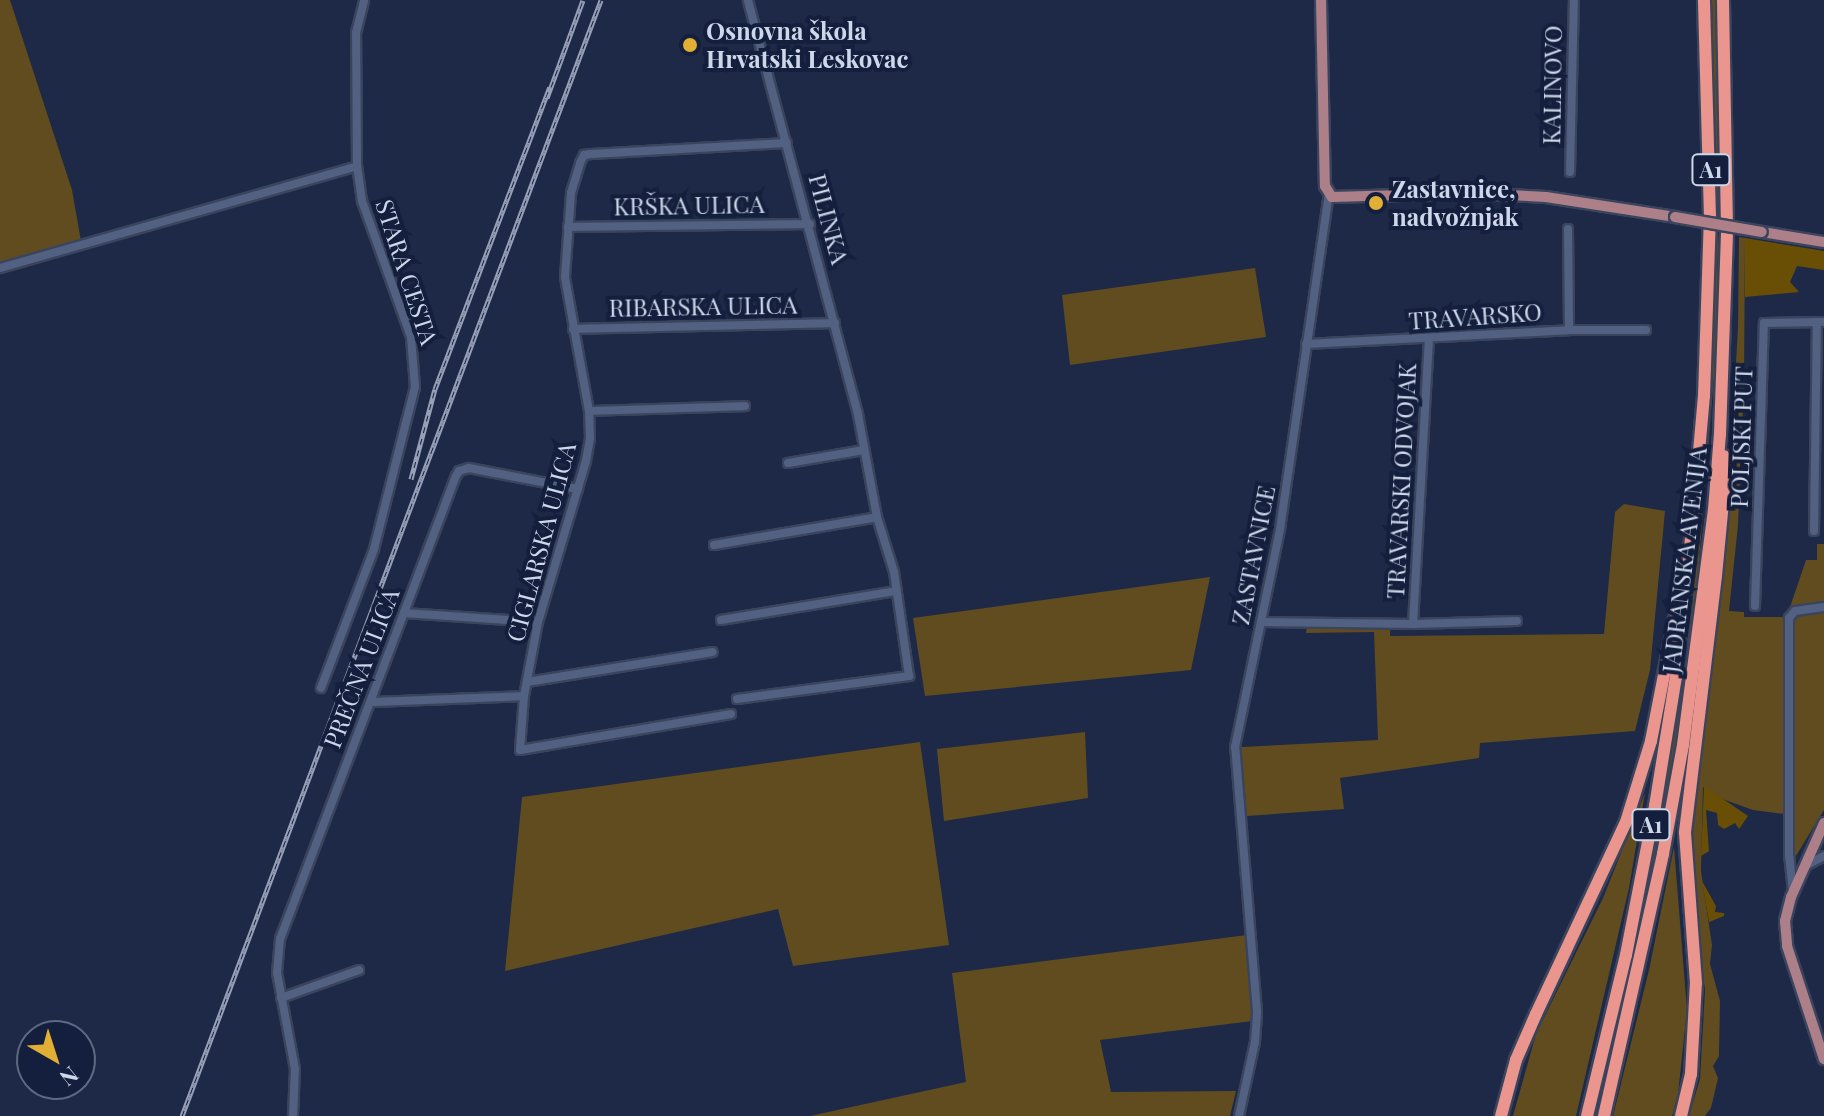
<!DOCTYPE html>
<html>
<head>
<meta charset="utf-8">
<style>
  body { margin:0 }
  #map { position:relative; width:1824px; height:1116px; overflow:hidden; background:#1d2947; font-family:"Playfair Display",serif }
  div>[style] { position:absolute }
  [style*='--x'] { left:calc(var(--x)*1px); top:calc(var(--y)*1px); width:calc(var(--w)*1px); rotate:calc(var(--a)*1deg) }
  .green>* { inset:0; background:#604c1f }
  .forest>* { inset:0; background:#694f05 }
  .roads { filter:drop-shadow(2px 0 #3b445d) drop-shadow(-2px 0 #3b445d) drop-shadow(0 2px #3b445d) drop-shadow(0 -2px #3b445d) }
  .minor>* { height:8px; margin:-4px; padding:0 4px; transform-origin:4px; border-radius:4px; background:#526182 }
  .major>* { height:10px; margin:-5px; padding:0 5px; transform-origin:5px; border-radius:5px; background:#ad8089 }
  .highway>* { height:12px; margin:-6px; padding:0 6px; transform-origin:6px; border-radius:6px; background:#ea958d }
  .rail>* { height:5px; margin-top:-2.5px; transform-origin:0; background:repeating-linear-gradient(90deg,#131f3c 0 6px,#97a0b7 0 12px); box-sizing:border-box; border-block:2px solid #97a0b7 }
  .bridges { filter:drop-shadow(2px 0 #3b445d) drop-shadow(-2px 0 #3b445d) drop-shadow(0 2px #3b445d) drop-shadow(0 -2px #3b445d) }
  .major-bridge>* { height:10px; margin:-5px; padding:0 5px; transform-origin:5px; border-radius:5px; background:#ad8089 }
  .dots>* { width:22px; height:22px; translate:-50% -50%; box-sizing:border-box; border:4px solid #131f3c; border-radius:50% }
  span { translate:-50% -50%; white-space:nowrap; text-align:center; line-height:1.15; -webkit-text-stroke:8px #131f3c; paint-order:stroke }
  .shield-label span { padding:2px 6px; background:#131f3c; border:2px solid; border-radius:6px; -webkit-text-stroke-width:0 }
  .shield-label { font-size:22px; color:#ced7ea; font-weight:700 }
  .poi-label { font-size:24px; color:#ced7ea; font-weight:700 }
  .left { translate:0 -50%; text-align:left }
  .street-label { font-size:24px; color:#ced7ea }
  .north { position:absolute; left:16px; top:1020px; width:80px; height:80px; box-sizing:border-box; background:#131f3c; border:2px solid #5e6982; border-radius:50%; rotate:141deg; font-size:22px; font-weight:700; line-height:32px; text-align:center; color:#ced7ea }
  .north::after { content:''; display:block; margin:auto; width:28px; height:36px; background:#e1af34; clip-path:polygon(50% 0,100% 100%,50% 72%,0 100%) }
</style>
</head>
<body>
<div id="map">
  <div class="green">
    <div style="clip-path:polygon(0 0,10px 0,72px 190px,81px 241px,0 265px)"></div>
    <div style="clip-path:polygon(1712px 0,1716px 0,1720px 137px,1716px 352px,1695px 609px,1676px 742px,1647px 904px,1618px 1031px,1596px 1116px,1593px 1116px,1662px 805px,1698px 545px,1716px 262px)"></div>
    <div style="clip-path:polygon(1739px 237px,1745px 238px,1744px 386px,1738px 525px,1729px 611px,1744px 612px,1744px 617px,1787px 617px,1785px 814px,1753px 810px,1714px 796px,1703px 787px,1701px 871px,1712px 945px,1710px 964px,1720px 1001px,1719px 1056px,1713px 1066px,1718px 1078px,1711px 1108px,1705px 1116px,1689px 1116px,1700px 1079px,1705px 990px,1692px 894px,1690px 836px,1726px 542px,1738px 327px)"></div>
    <div style="clip-path:polygon(1255px 268px,1266px 337px,1070px 365px,1062px 295px)"></div>
    <div style="clip-path:polygon(1624px 504px,1665px 511px,1650px 670px,1635px 731px,1480px 743px,1479px 758px,1340px 778px,1344px 809px,1247px 816px,1241px 747px,1378px 740px,1374px 632px,1306px 633px,1307px 626px,1390px 626px,1390px 636px,1604px 634px,1615px 512px)"></div>
    <div style="clip-path:polygon(1817px 544px,1824px 544px,1824px 603px,1790px 607px,1806px 560px,1817px 560px)"></div>
    <div style="clip-path:polygon(1210px 577px,1191px 670px,925px 696px,913px 618px)"></div>
    <div style="clip-path:polygon(1824px 611px,1824px 810px,1794px 859px,1794px 617px)"></div>
    <div style="clip-path:polygon(1085px 732px,1088px 798px,944px 821px,937px 749px)"></div>
    <div style="clip-path:polygon(920px 742px,949px 945px,793px 966px,778px 909px,505px 971px,522px 797px)"></div>
    <div style="clip-path:polygon(1645px 793px,1629px 888px,1576px 1116px,1513px 1116px,1536px 1034px,1603px 898px)"></div>
    <div style="clip-path:polygon(1674px 847px,1687px 1010px,1678px 1094px,1672px 1116px,1613px 1116px,1649px 970px)"></div>
    <div style="clip-path:polygon(1247px 935px,1252px 1021px,1100px 1040px,1111px 1092px,1236px 1091px,1230px 1116px,810px 1116px,966px 1082px,952px 973px)"></div>
  </div>
  <div class="forest">
    <div style="clip-path:polygon(1745px 238px,1824px 251px,1824px 270px,1797px 266px,1790px 282px,1799px 292px,1745px 297px)"></div>
    <div style="clip-path:polygon(1704px 786px,1748px 816px,1739px 829px,1735px 823px,1724px 829px,1718px 825px,1717px 813px,1706px 810px,1709px 851px,1701px 856px)"></div>
    <div style="clip-path:polygon(1702px 881px,1716px 906px,1715px 912px,1724px 913px,1724px 916px,1709px 922px)"></div>
  </div>
  <div class="roads">
    <div class="minor">
      <div style="--x:1570;--y:172;--w:172;--a:-88.7"></div>
      <div style="--x:568;--y:227;--w:242;--a:-0.7"></div>
      <div style="--x:1568;--y:229;--w:101;--a:89.4"></div>
      <div style="--x:0;--y:268;--w:371;--a:-15.9"></div>
      <div style="--x:573;--y:329;--w:262;--a:-1.3"></div>
      <div style="--x:1306;--y:344;--w:263;--a:-3"></div>
      <div style="--x:1569;--y:330;--w:77;--a:0"></div>
      <div style="--x:589;--y:411;--w:156;--a:-1.8"></div>
      <div style="--x:788;--y:463;--w:77;--a:-9.7"></div>
      <div style="--x:1814;--y:531;--w:209;--a:-89.2"></div>
      <div style="--x:714;--y:545;--w:165;--a:-9.7"></div>
      <div style="--x:1755;--y:606;--w:283;--a:-88.2"></div>
      <div style="--x:1764;--y:323;--w:60;--a:-1"></div>
      <div style="--x:404;--y:613;--w:134;--a:3.8"></div>
      <div style="--x:721;--y:620;--w:178;--a:-9.4"></div>
      <div style="--x:1261;--y:622;--w:152;--a:0.8"></div>
      <div style="--x:1413;--y:624;--w:104;--a:-1.7"></div>
      <div style="--x:1413;--y:624;--w:285;--a:-86.8"></div>
      <div style="--x:527;--y:682;--w:188;--a:-9.2"></div>
      <div style="--x:321;--y:688;--w:149;--a:-69.1"></div>
      <div style="--x:374;--y:549;--w:167;--a:-75.8"></div>
      <div style="--x:415;--y:387;--w:50;--a:-94.6"></div>
      <div style="--x:411;--y:337;--w:145;--a:-109.8"></div>
      <div style="--x:362;--y:201;--w:35;--a:-98"></div>
      <div style="--x:357;--y:166;--w:133;--a:-90.4"></div>
      <div style="--x:356;--y:33;--w:34;--a:-76"></div>
      <div style="--x:737;--y:699;--w:174;--a:-7.6"></div>
      <div style="--x:909;--y:676;--w:105;--a:-98.2"></div>
      <div style="--x:894;--y:572;--w:58;--a:-107.2"></div>
      <div style="--x:877;--y:517;--w:105;--a:-100.5"></div>
      <div style="--x:858;--y:414;--w:428;--a:-104.9"></div>
      <div style="--x:371;--y:702;--w:153;--a:-2.2"></div>
      <div style="--x:731;--y:714;--w:214;--a:170.3"></div>
      <div style="--x:520;--y:750;--w:54;--a:-85.8"></div>
      <div style="--x:524;--y:696;--w:75;--a:-79.3"></div>
      <div style="--x:538;--y:622;--w:168;--a:-73.4"></div>
      <div style="--x:586;--y:461;--w:23;--a:-80"></div>
      <div style="--x:590;--y:438;--w:27;--a:-92"></div>
      <div style="--x:589;--y:411;--w:136;--a:-100.2"></div>
      <div style="--x:565;--y:277;--w:84;--a:-85.9"></div>
      <div style="--x:571;--y:193;--w:31;--a:-73"></div>
      <div style="--x:580;--y:163;--w:9;--a:-63"></div>
      <div style="--x:584;--y:155;--w:7;--a:-8"></div>
      <div style="--x:591;--y:154;--w:196;--a:-3.2"></div>
      <div style="--x:1805;--y:866;--w:21;--a:-28"></div>
      <div style="--x:1793;--y:892;--w:36;--a:-96"></div>
      <div style="--x:1789;--y:856;--w:238;--a:-90"></div>
      <div style="--x:1789;--y:618;--w:9;--a:-49"></div>
      <div style="--x:1795;--y:611;--w:29;--a:-8"></div>
      <div style="--x:281;--y:998;--w:83;--a:-19.7"></div>
      <div style="--x:293;--y:1116;--w:47;--a:-87.6"></div>
      <div style="--x:295;--y:1069;--w:98;--a:-100.6"></div>
      <div style="--x:277;--y:973;--w:34;--a:-85"></div>
      <div style="--x:280;--y:939;--w:495;--a:-69.2"></div>
      <div style="--x:456;--y:476;--w:6;--a:-59"></div>
      <div style="--x:459;--y:471;--w:10;--a:-17"></div>
      <div style="--x:469;--y:468;--w:111;--a:10.9"></div>
      <div style="--x:1239;--y:1116;--w:76;--a:-77.8"></div>
      <div style="--x:1255;--y:1042;--w:30;--a:-86"></div>
      <div style="--x:1257;--y:1012;--w:266;--a:-94.7"></div>
      <div style="--x:1235;--y:747;--w:223;--a:-78.3"></div>
      <div style="--x:1280;--y:529;--w:338;--a:-81.7"></div>
    </div>
    <div class="major">
      <div style="--x:1321;--y:0;--w:186;--a:88.8"></div>
      <div style="--x:1325;--y:186;--w:13;--a:58"></div>
      <div style="--x:1332;--y:197;--w:141;--a:-1.6"></div>
      <div style="--x:1473;--y:193;--w:73;--a:3.1"></div>
      <div style="--x:1546;--y:197;--w:131;--a:8.8"></div>
      <div style="--x:1762;--y:232;--w:63;--a:9.2"></div>
      <div style="--x:1824;--y:823;--w:81;--a:114"></div>
      <div style="--x:1791;--y:897;--w:25;--a:104"></div>
      <div style="--x:1785;--y:921;--w:25;--a:85"></div>
      <div style="--x:1787;--y:946;--w:119;--a:71.9"></div>
    </div>
    <div class="highway">
      <div style="--x:1501;--y:1116;--w:58;--a:-75"></div>
      <div style="--x:1516;--y:1060;--w:50;--a:-66.5"></div>
      <div style="--x:1536;--y:1014;--w:212;--a:-64.9"></div>
      <div style="--x:1626;--y:822;--w:85;--a:-72.8"></div>
      <div style="--x:1651;--y:741;--w:124;--a:-78.9"></div>
      <div style="--x:1587;--y:1116;--w:166;--a:-76.4"></div>
      <div style="--x:1626;--y:955;--w:152;--a:-79"></div>
      <div style="--x:1655;--y:806;--w:131;--a:-80.8"></div>
      <div style="--x:1676;--y:677;--w:148;--a:-83.8"></div>
      <div style="--x:1692;--y:530;--w:135;--a:-84.9"></div>
      <div style="--x:1704;--y:396;--w:179;--a:-88.1"></div>
      <div style="--x:1710;--y:217;--w:217;--a:-91.6"></div>
      <div style="--x:1604;--y:1116;--w:269;--a:-77.3"></div>
      <div style="--x:1663;--y:854;--w:111;--a:-79.6"></div>
      <div style="--x:1683;--y:745;--w:237;--a:-82.5"></div>
      <div style="--x:1714;--y:510;--w:76;--a:-85.5"></div>
      <div style="--x:1720;--y:434;--w:205;--a:-88"></div>
      <div style="--x:1727;--y:229;--w:229;--a:-91"></div>
      <div style="--x:1681;--y:1116;--w:43;--a:-76.6"></div>
      <div style="--x:1691;--y:1074;--w:91;--a:-86.9"></div>
      <div style="--x:1696;--y:983;--w:151;--a:-94.2"></div>
      <div style="--x:1685;--y:832;--w:258;--a:-83.1"></div>
      <div style="--x:1716;--y:576;--w:105;--a:-84.6"></div>
      <div style="--x:1726;--y:471;--w:15;--a:-98"></div>
    </div>
  </div>
  <div class="rail">
    <div style="--x:547;--y:98;--w:104;--a:-69.8"></div>
    <div style="--x:411;--y:479;--w:93;--a:-75.1"></div>
    <div style="--x:435;--y:389;--w:323;--a:-69.2"></div>
    <div style="--x:182;--y:1116;--w:1192;--a:-69.42"></div>
  </div>
  <div class="bridges">
    <div class="major-bridge">
      <div style="--x:1675;--y:217;--w:88;--a:9.8"></div>
    </div>
  </div>
  <div class="dots">
    <div style="left:690px;top:45px;background:#e1af34"></div>
    <div style="left:1376px;top:203px;background:#e1af34"></div>
  </div>
  <div class="shield-label">
    <span style="left:1711px;top:170px">A1</span>
    <span style="left:1651px;top:825px">A1</span>
  </div>
  <div class="poi-label">
    <span class="left" style="left:706px;top:45px">Osnovna škola<br>Hrvatski Leskovac</span>
    <span class="left" style="left:1392px;top:203px">Zastavnice,<br>nadvožnjak</span>
  </div>
  <div class="street-label">
    <span style="left:1552px;top:85px;rotate:-89deg">KALINOVO</span>
    <span style="left:689px;top:205px;rotate:-1deg">KRŠKA ULICA</span>
    <span style="left:829px;top:219px;rotate:75deg">PILINKA</span>
    <span style="left:407px;top:272px;rotate:72deg">STARA CESTA</span>
    <span style="left:703px;top:306px;rotate:-1deg">RIBARSKA ULICA</span>
    <span style="left:1475px;top:316px;rotate:-4deg">TRAVARSKO</span>
    <span style="left:1741px;top:437px;rotate:-88deg">POLJSKI PUT</span>
    <span style="left:1401px;top:481px;rotate:-87deg">TRAVARSKI ODVOJAK</span>
    <span style="left:541px;top:542px;rotate:-75deg">CIGLARSKA ULICA</span>
    <span style="left:1253px;top:555px;rotate:-79deg">ZASTAVNICE</span>
    <span style="left:1684px;top:560px;rotate:-83deg">JADRANSKA AVENIJA</span>
    <span style="left:361px;top:668px;rotate:-69deg">PREČNA ULICA</span>
  </div>
  <div class="north">N</div>
</div>
</body>
</html>
